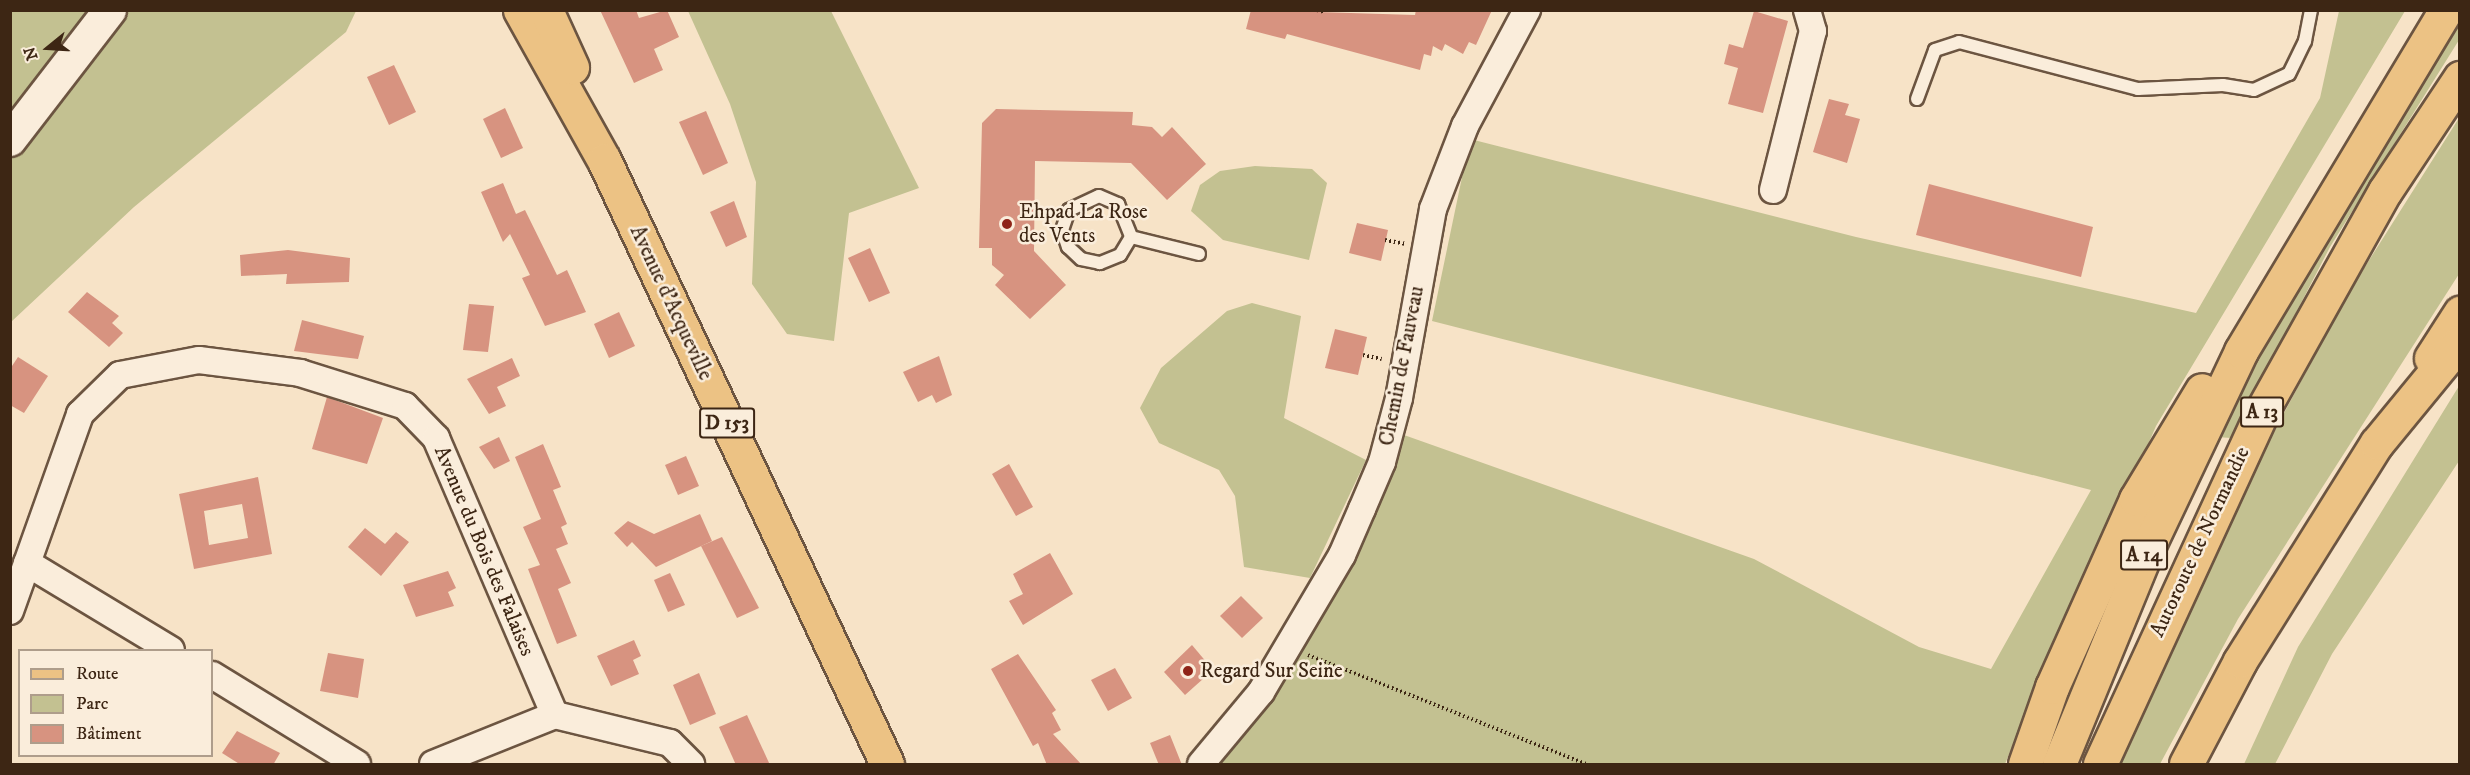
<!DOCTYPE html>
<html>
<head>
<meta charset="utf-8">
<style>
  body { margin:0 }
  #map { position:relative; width:2470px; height:775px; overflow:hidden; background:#f7e3c7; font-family:"IM FELL DW Pica",serif }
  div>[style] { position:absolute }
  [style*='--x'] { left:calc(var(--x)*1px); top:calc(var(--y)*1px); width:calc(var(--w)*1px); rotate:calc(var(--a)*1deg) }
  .green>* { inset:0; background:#c3c191 }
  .building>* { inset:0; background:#d79380 }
  .path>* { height:4px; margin-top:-2px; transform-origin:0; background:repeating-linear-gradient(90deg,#3d2614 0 1.5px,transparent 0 4.5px) }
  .roads { filter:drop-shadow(2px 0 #6c5541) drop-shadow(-2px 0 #6c5541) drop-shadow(0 2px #6c5541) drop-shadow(0 -2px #6c5541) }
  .service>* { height:12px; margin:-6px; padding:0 6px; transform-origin:6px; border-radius:6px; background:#faeddb }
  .minor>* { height:26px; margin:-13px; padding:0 13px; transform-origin:13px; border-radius:13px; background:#faeddb }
  .tertiary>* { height:32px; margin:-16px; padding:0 16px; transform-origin:16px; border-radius:16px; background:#faeddb }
  .primary>* { height:33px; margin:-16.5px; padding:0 16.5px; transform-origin:16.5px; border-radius:16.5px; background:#ecc284 }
  .motorway>* { height:33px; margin:-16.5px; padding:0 16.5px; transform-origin:16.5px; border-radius:16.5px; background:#ecc284 }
  .dots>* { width:16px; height:16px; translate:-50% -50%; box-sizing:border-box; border:3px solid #faeddb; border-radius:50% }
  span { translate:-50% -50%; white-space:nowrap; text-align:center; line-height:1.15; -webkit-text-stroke:5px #faeddb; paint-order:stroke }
  .shield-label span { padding:2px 4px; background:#faeddb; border:2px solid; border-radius:4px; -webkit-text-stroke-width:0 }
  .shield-label { font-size:20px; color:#3d2614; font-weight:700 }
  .poi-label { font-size:21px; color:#3d2614 }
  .left { translate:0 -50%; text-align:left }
  .street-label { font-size:21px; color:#3d2614 }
  .frame { position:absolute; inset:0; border:12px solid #3d2614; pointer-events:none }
  .legend { position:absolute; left:18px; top:649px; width:195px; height:108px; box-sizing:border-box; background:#faeddb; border:2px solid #ae9d8b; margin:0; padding:8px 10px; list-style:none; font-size:18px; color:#3d2614 }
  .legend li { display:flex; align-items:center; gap:12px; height:30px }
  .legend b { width:30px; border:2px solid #ae9d8b }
  .north { position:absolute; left:18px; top:18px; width:60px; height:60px; -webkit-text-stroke:4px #faeddb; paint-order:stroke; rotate:252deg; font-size:16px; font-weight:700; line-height:24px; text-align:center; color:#3d2614 }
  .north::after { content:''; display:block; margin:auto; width:21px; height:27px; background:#3d2614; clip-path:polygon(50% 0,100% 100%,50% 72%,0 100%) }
</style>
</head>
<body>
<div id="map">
  <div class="green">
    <div style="clip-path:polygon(11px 11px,356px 11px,346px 32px,134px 207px,11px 322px)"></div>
    <div style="clip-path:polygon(688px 11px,831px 11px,919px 188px,849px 213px,834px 341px,787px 334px,752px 284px,756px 182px,730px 104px)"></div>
    <div style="clip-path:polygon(2339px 11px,2405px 11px,2156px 426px,2122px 505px,2078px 586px,2005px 764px,1215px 764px,1302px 651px,1378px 473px,1404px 435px,1754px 559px,1919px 647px,1991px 669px,2091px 490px,1432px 321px,1470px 139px,1856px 237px,2196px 313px,2320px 98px)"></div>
    <div style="clip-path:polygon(2459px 11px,2459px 40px,2330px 247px,2231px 438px,2216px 437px,2323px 233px)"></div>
    <div style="clip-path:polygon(2459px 118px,2459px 274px,2238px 619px,2160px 764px,2117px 764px,2248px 480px,2349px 292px)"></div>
    <div style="clip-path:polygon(1255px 166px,1312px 169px,1327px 183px,1309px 260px,1223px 240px,1191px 211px,1200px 185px,1220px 171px)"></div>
    <div style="clip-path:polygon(1252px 303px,1301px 316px,1284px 418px,1366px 460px,1310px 578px,1244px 567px,1235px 496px,1219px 470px,1159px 443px,1140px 408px,1161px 368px,1227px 311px)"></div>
    <div style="clip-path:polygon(2459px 386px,2459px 461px,2332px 654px,2275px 764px,2244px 764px,2298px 647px)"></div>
  </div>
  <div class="building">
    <div style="clip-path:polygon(600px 10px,636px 10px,639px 18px,667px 10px,679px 37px,654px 49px,663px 70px,634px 83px)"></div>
    <div style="clip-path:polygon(1251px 10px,1415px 15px,1416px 10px,1492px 10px,1476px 45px,1469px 42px,1463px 54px,1445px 44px,1442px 51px,1433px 46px,1431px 56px,1424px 54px,1420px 70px,1287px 34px,1285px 39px,1246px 29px)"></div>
    <div style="clip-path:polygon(1754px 11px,1788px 21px,1763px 113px,1728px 104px,1738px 68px,1724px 64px,1729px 44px,1743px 48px)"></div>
    <div style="clip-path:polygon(394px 65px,416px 112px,389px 125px,367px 77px)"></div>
    <div style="clip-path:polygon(1829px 99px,1849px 104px,1845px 115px,1860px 119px,1847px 163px,1813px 152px)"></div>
    <div style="clip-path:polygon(505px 108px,523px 148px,501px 158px,483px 119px)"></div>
    <div style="clip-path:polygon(996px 109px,1133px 112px,1132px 125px,1152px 127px,1162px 137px,1172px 127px,1206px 164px,1167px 200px,1131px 163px,1035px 161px,1034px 251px,1066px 285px,1030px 319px,995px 285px,1004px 275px,992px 265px,992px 248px,979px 248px,982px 123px)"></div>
    <div style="clip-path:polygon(706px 111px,728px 163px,703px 175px,679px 122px)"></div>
    <div style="clip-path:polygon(503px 183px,516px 214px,525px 210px,557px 275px,567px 270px,586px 312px,545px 326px,522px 278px,530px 275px,510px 234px,503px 242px,481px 192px)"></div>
    <div style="clip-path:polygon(1929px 184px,2093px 227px,2081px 277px,1916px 235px)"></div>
    <div style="clip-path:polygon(734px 201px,747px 237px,726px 247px,710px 212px)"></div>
    <div style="clip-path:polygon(1357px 223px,1388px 230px,1381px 261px,1349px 253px)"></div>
    <div style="clip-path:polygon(870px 248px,890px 293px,869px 302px,848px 258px)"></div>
    <div style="clip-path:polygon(288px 250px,350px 258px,349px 282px,286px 284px,287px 274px,241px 276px,240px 255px)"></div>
    <div style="clip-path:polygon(87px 292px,119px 316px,112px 323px,123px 333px,109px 347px,68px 312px)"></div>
    <div style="clip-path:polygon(469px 304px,494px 306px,488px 352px,463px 350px)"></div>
    <div style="clip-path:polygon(619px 312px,635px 346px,609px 358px,594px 324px)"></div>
    <div style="clip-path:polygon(302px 320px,364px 336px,358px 359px,294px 351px)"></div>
    <div style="clip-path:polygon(1335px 329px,1367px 337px,1358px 375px,1325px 368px)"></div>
    <div style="clip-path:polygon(939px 356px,952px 395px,936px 403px,932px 395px,918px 402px,903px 372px)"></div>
    <div style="clip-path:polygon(18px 357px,48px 376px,24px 413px,10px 405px,10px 369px)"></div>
    <div style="clip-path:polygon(512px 358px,520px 376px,497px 387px,506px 406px,489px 414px,467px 379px)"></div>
    <div style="clip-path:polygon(327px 397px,383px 418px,367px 464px,312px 449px)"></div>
    <div style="clip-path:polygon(499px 437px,510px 461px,494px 469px,479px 447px)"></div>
    <div style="clip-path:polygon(543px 444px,561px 487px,553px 490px,567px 524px,561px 527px,568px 544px,556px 549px,571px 583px,558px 589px,577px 636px,557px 644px,528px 569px,540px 565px,523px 527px,541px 519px,515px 457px)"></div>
    <div style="clip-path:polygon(686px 456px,699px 486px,678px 495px,665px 465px)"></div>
    <div style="clip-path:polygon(1009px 464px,1033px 507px,1016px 516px,992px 474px)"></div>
    <div style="clip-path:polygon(evenodd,258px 477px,272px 554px,194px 569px,179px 494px,258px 477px,242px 504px,248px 538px,209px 545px,204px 511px,242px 504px)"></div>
    <div style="clip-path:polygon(700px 514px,712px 541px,656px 567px,632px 542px,627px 547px,614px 533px,628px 521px,654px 534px)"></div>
    <div style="clip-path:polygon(365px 528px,385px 544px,396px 532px,409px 542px,381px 576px,348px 547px)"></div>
    <div style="clip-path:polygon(722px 537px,759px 608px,737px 618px,701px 546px)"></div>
    <div style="clip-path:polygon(1050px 553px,1073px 594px,1023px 625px,1009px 601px,1023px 594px,1013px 574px)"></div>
    <div style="clip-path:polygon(448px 571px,456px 588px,448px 592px,454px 606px,416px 617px,403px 585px)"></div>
    <div style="clip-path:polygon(670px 573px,685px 605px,668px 612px,654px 580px)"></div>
    <div style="clip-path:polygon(1241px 596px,1263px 618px,1242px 638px,1220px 616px)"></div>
    <div style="clip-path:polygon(634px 640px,641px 656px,633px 660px,639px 674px,611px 686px,597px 656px)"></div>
    <div style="clip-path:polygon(1192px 645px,1213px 670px,1185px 695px,1164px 672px)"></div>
    <div style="clip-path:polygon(328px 653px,364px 659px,358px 698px,320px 691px)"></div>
    <div style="clip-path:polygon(1018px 654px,1056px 710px,1052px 713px,1061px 730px,1053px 734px,1082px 765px,1047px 765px,1038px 743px,1033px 746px,991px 669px)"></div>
    <div style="clip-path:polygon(1115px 668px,1132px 698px,1108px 711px,1091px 680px)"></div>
    <div style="clip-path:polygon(699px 673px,716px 714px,690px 725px,673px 685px)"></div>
    <div style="clip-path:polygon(747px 715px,770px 765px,736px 765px,719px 727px)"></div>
    <div style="clip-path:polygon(237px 731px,280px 753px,273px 765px,241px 765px,222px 753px)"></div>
    <div style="clip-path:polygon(1170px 735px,1182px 765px,1159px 765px,1150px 743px)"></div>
  </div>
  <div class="path">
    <div style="--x:1295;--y:10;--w:15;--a:0"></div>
    <div style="--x:1317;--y:10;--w:7;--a:16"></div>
    <div style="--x:1385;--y:240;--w:20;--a:11"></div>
    <div style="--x:1363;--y:355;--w:19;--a:12"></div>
    <div style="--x:1308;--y:655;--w:299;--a:21.4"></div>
  </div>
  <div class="roads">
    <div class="service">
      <div style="--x:1917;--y:99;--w:52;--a:-69.8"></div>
      <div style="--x:1935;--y:50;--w:25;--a:-18"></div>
      <div style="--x:1959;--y:42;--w:185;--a:14.7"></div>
      <div style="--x:2138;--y:89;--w:85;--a:-2.7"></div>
      <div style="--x:2223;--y:85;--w:31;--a:9"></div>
      <div style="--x:2254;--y:90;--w:38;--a:-25"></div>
      <div style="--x:2289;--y:74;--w:37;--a:-64"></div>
      <div style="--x:2305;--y:41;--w:32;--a:-79"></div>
      <div style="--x:1131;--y:237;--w:21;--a:121"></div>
      <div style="--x:1120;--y:255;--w:22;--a:158"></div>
      <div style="--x:1100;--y:263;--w:19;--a:-168"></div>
      <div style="--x:1081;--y:259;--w:18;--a:-137"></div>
      <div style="--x:1068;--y:247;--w:18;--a:-109"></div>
      <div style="--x:1062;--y:230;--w:21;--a:-71"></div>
      <div style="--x:1069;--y:210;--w:33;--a:-25"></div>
      <div style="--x:1099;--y:196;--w:21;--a:23"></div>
      <div style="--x:1118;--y:204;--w:35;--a:68"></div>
      <div style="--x:1131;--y:237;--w:70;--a:14"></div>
    </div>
    <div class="minor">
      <div style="--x:1773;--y:190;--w:164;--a:-75.9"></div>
      <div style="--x:1813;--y:31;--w:22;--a:-106"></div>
      <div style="--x:27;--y:563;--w:168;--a:31.1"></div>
      <div style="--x:10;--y:611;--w:209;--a:-70.4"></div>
      <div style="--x:80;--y:414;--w:56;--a:-44.3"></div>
      <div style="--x:120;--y:375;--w:80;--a:-10.8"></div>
      <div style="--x:199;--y:360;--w:102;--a:7.3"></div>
      <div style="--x:300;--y:373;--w:110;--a:17.4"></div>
      <div style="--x:405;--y:406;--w:45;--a:45.9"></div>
      <div style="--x:436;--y:438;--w:301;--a:66.8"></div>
      <div style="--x:555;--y:715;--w:118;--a:13.7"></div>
      <div style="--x:670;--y:743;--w:30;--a:45"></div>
      <div style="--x:212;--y:675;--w:170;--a:31.5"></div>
      <div style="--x:433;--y:764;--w:131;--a:-21.9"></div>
      <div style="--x:1201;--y:764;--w:94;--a:-50.2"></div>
      <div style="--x:1261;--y:692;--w:159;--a:-59.4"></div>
      <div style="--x:1342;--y:555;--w:50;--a:-66.5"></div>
      <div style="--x:1362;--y:509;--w:51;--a:-66.9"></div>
      <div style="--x:1382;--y:462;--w:66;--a:-75.1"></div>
      <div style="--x:1399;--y:398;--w:192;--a:-79.8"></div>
      <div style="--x:1433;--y:209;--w:89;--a:-68.9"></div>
      <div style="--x:1465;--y:126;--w:132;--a:-61.9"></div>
    </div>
    <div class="tertiary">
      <div style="--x:10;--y:140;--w:164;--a:-52.4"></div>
    </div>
    <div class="primary">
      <div style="--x:520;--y:10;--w:172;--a:60.8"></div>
      <div style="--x:604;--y:160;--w:667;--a:64.89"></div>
      <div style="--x:546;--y:10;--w:63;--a:65.5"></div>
    </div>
    <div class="motorway">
      <div style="--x:2431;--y:358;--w:54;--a:-57.2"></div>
      <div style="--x:2025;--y:764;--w:82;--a:-70.7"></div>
      <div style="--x:2052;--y:687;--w:206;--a:-65.9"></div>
      <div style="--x:2136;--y:499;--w:127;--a:-58.8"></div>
      <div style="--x:2059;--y:764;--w:237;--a:-67.7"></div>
      <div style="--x:2149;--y:545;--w:215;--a:-64.6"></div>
      <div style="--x:2241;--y:351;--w:398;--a:-59"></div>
      <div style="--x:2100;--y:764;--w:391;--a:-65.3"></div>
      <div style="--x:2263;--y:409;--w:250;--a:-60.8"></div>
      <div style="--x:2385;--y:191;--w:136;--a:-56.4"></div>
      <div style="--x:2186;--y:764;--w:116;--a:-62.3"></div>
      <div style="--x:2240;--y:661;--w:257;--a:-57.9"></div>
      <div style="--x:2377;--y:443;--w:131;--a:-50.6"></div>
    </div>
  </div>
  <div class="dots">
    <div style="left:1007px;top:224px;background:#8f2418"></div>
    <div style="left:1188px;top:671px;background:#8f2418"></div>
  </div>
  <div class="shield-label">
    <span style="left:2262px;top:412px">A 13</span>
    <span style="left:727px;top:423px">D 153</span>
    <span style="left:2144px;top:555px">A 14</span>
  </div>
  <div class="poi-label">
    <span class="left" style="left:1019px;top:224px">Ehpad La Rose<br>des Vents</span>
    <span class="left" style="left:1200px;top:671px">Regard Sur Seine</span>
  </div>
  <div class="street-label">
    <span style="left:671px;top:303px;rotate:65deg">Avenue d'Acqueville</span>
    <span style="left:1402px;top:366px;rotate:-79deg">Chemin de Fauveau</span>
    <span style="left:2200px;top:542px;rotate:-65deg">Autoroute de Normandie</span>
    <span style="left:484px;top:551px;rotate:67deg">Avenue du Bois des Falaises</span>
  </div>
  <div class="frame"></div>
  <ul class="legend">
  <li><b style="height:8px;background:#ecc284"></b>Route</li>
  <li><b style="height:16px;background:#c3c191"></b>Parc</li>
  <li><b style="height:16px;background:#d79380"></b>Bâtiment</li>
  </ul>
  <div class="north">N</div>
</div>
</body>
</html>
